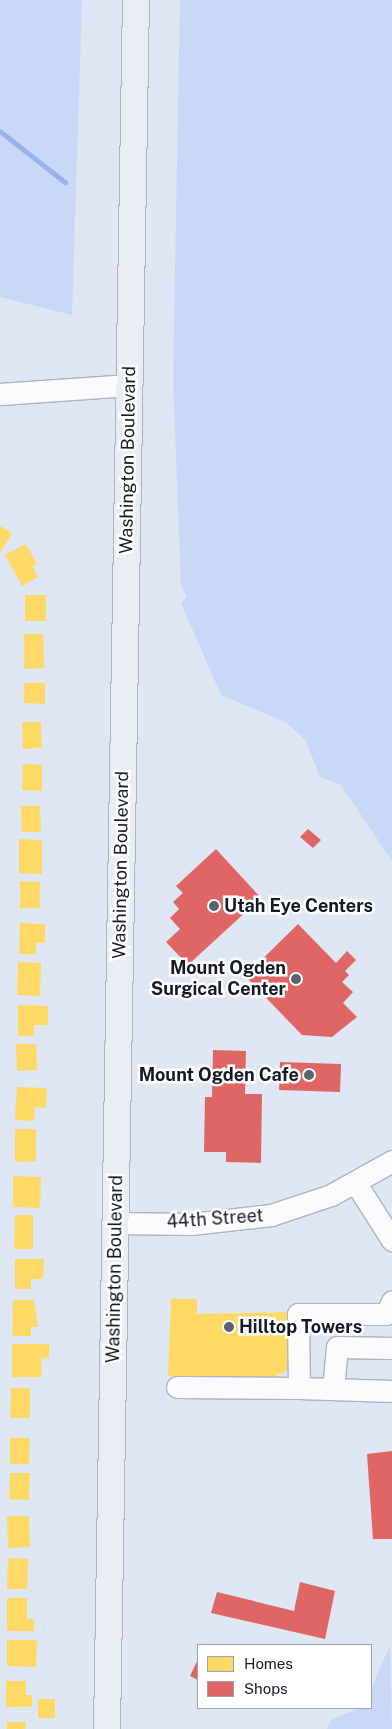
<!DOCTYPE html>
<html>
<head>
<meta charset="utf-8">
<style>
  body { margin:0 }
  #map { position:relative; width:392px; height:1729px; overflow:hidden; background:#dfe6f4; font-family:"Public Sans",sans-serif }
  div>[style] { position:absolute }
  [style*='--x'] { left:calc(var(--x)*1px); top:calc(var(--y)*1px); width:calc(var(--w)*1px); rotate:calc(var(--a)*1deg) }
  .green>* { inset:0; background:#cad8f7 }
  .homes>* { inset:0; background:#ffd966 }
  .shops>* { inset:0; background:#e06666 }
  .stream>* { height:4.5px; margin:-2.25px; padding:0 2.25px; transform-origin:2.25px; border-radius:2.25px; background:#98b2ee }
  .roads { filter:drop-shadow(1px 0 #afb4c0) drop-shadow(-1px 0 #afb4c0) drop-shadow(0 1px #afb4c0) drop-shadow(0 -1px #afb4c0) }
  .minor>* { height:21px; margin:-10.5px; padding:0 10.5px; transform-origin:10.5px; border-radius:10.5px; background:#fafbfd }
  .major>* { height:26px; margin:-13px; padding:0 13px; transform-origin:13px; border-radius:13px; background:#e9edf4 }
  .dots>* { width:14px; height:14px; translate:-50% -50%; box-sizing:border-box; border:2px solid #fff; border-radius:50% }
  span { translate:-50% -50%; white-space:nowrap; text-align:center; line-height:1.15; -webkit-text-stroke:5px #fff; paint-order:stroke }
  .street-label { font-size:18px; color:#151a24 }
  .poi-label { font-size:18px; color:#151a24; font-weight:700 }
  .left { translate:0 -50%; text-align:left }
  .right { translate:-100% -50%; text-align:right }
  .legend { position:absolute; left:197px; top:1644px; width:175px; height:65px; box-sizing:border-box; background:#fff; border:1px solid #a1a3a7; margin:0; padding:6px 9px; list-style:none; font-size:15px; color:#151a24 }
  .legend li { display:flex; align-items:center; gap:10px; height:25px }
  .legend b { width:25px; border:1px solid #a1a3a7 }
</style>
</head>
<body>
<div id="map">
  <div class="green">
    <div style="clip-path:polygon(0 0,82px 0,72px 315px,0 297px)"></div>
    <div style="clip-path:polygon(180px 0,392px 0,392px 861px,341px 785px,320px 777px,306px 741px,287px 723px,221px 695px,181px 603px,187px 597px,181px 586px,173px 378px)"></div>
    <div style="clip-path:polygon(390px 1645px,392px 1729px,327px 1729px,331px 1720px,359px 1708px,371px 1708px,371px 1690px)"></div>
  </div>
  <div class="homes">
    <div style="clip-path:polygon(0 526px,12px 533px,0 553px)"></div>
    <div style="clip-path:polygon(26px 544px,37px 564px,32px 566px,38px 577px,22px 586px,5px 555px)"></div>
    <div style="clip-path:polygon(25px 595px,46px 595px,46px 621px,25px 621px)"></div>
    <div style="clip-path:polygon(24px 634px,43px 634px,44px 668px,24px 669px)"></div>
    <div style="clip-path:polygon(24px 683px,45px 683px,45px 704px,24px 703px)"></div>
    <div style="clip-path:polygon(22px 722px,41px 722px,42px 748px,23px 749px)"></div>
    <div style="clip-path:polygon(23px 764px,42px 765px,42px 791px,22px 790px)"></div>
    <div style="clip-path:polygon(21px 806px,40px 806px,41px 832px,22px 832px)"></div>
    <div style="clip-path:polygon(19px 839px,42px 840px,42px 874px,19px 873px)"></div>
    <div style="clip-path:polygon(20px 881px,40px 882px,40px 908px,20px 908px)"></div>
    <div style="clip-path:polygon(20px 923px,45px 924px,45px 943px,36px 943px,36px 954px,19px 954px)"></div>
    <div style="clip-path:polygon(18px 962px,41px 963px,40px 996px,17px 995px)"></div>
    <div style="clip-path:polygon(18px 1005px,48px 1006px,48px 1025px,34px 1025px,34px 1036px,18px 1036px)"></div>
    <div style="clip-path:polygon(16px 1044px,36px 1044px,37px 1070px,17px 1071px)"></div>
    <div style="clip-path:polygon(17px 1087px,47px 1088px,46px 1108px,35px 1107px,34px 1121px,15px 1120px)"></div>
    <div style="clip-path:polygon(15px 1129px,36px 1129px,36px 1161px,15px 1162px)"></div>
    <div style="clip-path:polygon(13px 1176px,41px 1177px,40px 1208px,13px 1207px)"></div>
    <div style="clip-path:polygon(15px 1215px,33px 1215px,33px 1249px,14px 1249px)"></div>
    <div style="clip-path:polygon(15px 1259px,44px 1259px,43px 1279px,31px 1279px,31px 1289px,15px 1289px)"></div>
    <div style="clip-path:polygon(171px 1299px,197px 1299px,197px 1314px,289px 1312px,287px 1370px,275px 1377px,168px 1376px)"></div>
    <div style="clip-path:polygon(13px 1300px,34px 1300px,38px 1327px,31px 1327px,31px 1336px,12px 1336px)"></div>
    <div style="clip-path:polygon(12px 1344px,49px 1344px,49px 1358px,41px 1358px,42px 1377px,12px 1377px)"></div>
    <div style="clip-path:polygon(11px 1388px,30px 1388px,30px 1418px,10px 1418px)"></div>
    <div style="clip-path:polygon(10px 1438px,30px 1438px,29px 1464px,10px 1464px)"></div>
    <div style="clip-path:polygon(10px 1473px,30px 1473px,29px 1500px,9px 1499px)"></div>
    <div style="clip-path:polygon(7px 1516px,29px 1516px,30px 1547px,8px 1548px)"></div>
    <div style="clip-path:polygon(8px 1558px,28px 1559px,27px 1589px,7px 1589px)"></div>
    <div style="clip-path:polygon(7px 1598px,27px 1598px,27px 1619px,34px 1619px,34px 1631px,7px 1631px)"></div>
    <div style="clip-path:polygon(7px 1640px,37px 1640px,36px 1667px,7px 1666px)"></div>
    <div style="clip-path:polygon(6px 1681px,26px 1681px,26px 1695px,32px 1695px,32px 1707px,6px 1707px)"></div>
    <div style="clip-path:polygon(38px 1699px,55px 1699px,55px 1718px,38px 1718px)"></div>
    <div style="clip-path:polygon(7px 1722px,26px 1722px,25px 1729px,7px 1729px)"></div>
  </div>
  <div class="shops">
    <div style="clip-path:polygon(308px 829px,321px 840px,313px 848px,300px 837px)"></div>
    <div style="clip-path:polygon(216px 849px,261px 898px,188px 965px,166px 942px,180px 929px,170px 918px,179px 909px,173px 902px,183px 893px,176px 886px)"></div>
    <div style="clip-path:polygon(298px 924px,336px 963px,347px 951px,356px 960px,345px 971px,349px 975px,342px 982px,353px 992px,343px 1003px,357px 1017px,332px 1037px,302px 1035px,245px 976px)"></div>
    <div style="clip-path:polygon(213px 1050px,246px 1051px,245px 1094px,262px 1094px,261px 1163px,226px 1162px,226px 1152px,204px 1152px,205px 1097px,212px 1097px)"></div>
    <div style="clip-path:polygon(280px 1062px,341px 1064px,340px 1092px,279px 1090px)"></div>
    <div style="clip-path:polygon(392px 1451px,392px 1539px,373px 1539px,367px 1454px)"></div>
    <div style="clip-path:polygon(300px 1582px,335px 1591px,325px 1639px,211px 1613px,217px 1592px,294px 1611px)"></div>
    <div style="clip-path:polygon(198px 1659px,198px 1680px,190px 1676px)"></div>
  </div>
  <div class="stream">
    <div style="--x:0;--y:131;--w:83;--a:38.1"></div>
  </div>
  <div class="roads">
    <div class="minor">
      <div style="--x:0;--y:394;--w:130;--a:-4"></div>
      <div style="--x:355;--y:1182;--w:69;--a:57.5"></div>
      <div style="--x:116;--y:1223;--w:75;--a:0.8"></div>
      <div style="--x:191;--y:1224;--w:81;--a:-6.4"></div>
      <div style="--x:271;--y:1215;--w:63;--a:-18.4"></div>
      <div style="--x:331;--y:1195;--w:70;--a:-29.1"></div>
      <div style="--x:177;--y:1387;--w:122;--a:0.5"></div>
      <div style="--x:299;--y:1388;--w:74;--a:-90.8"></div>
      <div style="--x:298;--y:1314;--w:88;--a:0"></div>
      <div style="--x:386;--y:1314;--w:14;--a:-65"></div>
      <div style="--x:299;--y:1388;--w:93;--a:1.8"></div>
      <div style="--x:333;--y:1389;--w:42;--a:-84.6"></div>
      <div style="--x:337;--y:1347;--w:55;--a:1"></div>
    </div>
    <div class="major">
      <div style="--x:107;--y:1729;--w:1729;--a:-89.04"></div>
    </div>
  </div>
  <div class="dots">
    <div style="left:214px;top:906px;background:#5c616d"></div>
    <div style="left:296px;top:979px;background:#5c616d"></div>
    <div style="left:309px;top:1075px;background:#5c616d"></div>
    <div style="left:229px;top:1327px;background:#5c616d"></div>
  </div>
  <div class="street-label">
    <span style="left:128px;top:460px;rotate:-89deg">Washington Boulevard</span>
    <span style="left:121px;top:865px;rotate:-89deg">Washington Boulevard</span>
    <span style="left:215px;top:1219px;rotate:-4deg">44th Street</span>
    <span style="left:115px;top:1269px;rotate:-89deg">Washington Boulevard</span>
  </div>
  <div class="poi-label">
    <span class="left" style="left:224px;top:906px">Utah Eye Centers</span>
    <span class="right" style="left:286px;top:979px">Mount Ogden<br>Surgical Center</span>
    <span class="right" style="left:299px;top:1075px">Mount Ogden Cafe</span>
    <span class="left" style="left:239px;top:1327px">Hilltop Towers</span>
  </div>
  <ul class="legend">
  <li><b style="height:14px;background:#ffd966"></b>Homes</li>
  <li><b style="height:14px;background:#e06666"></b>Shops</li>
  </ul>
</div>
</body>
</html>
